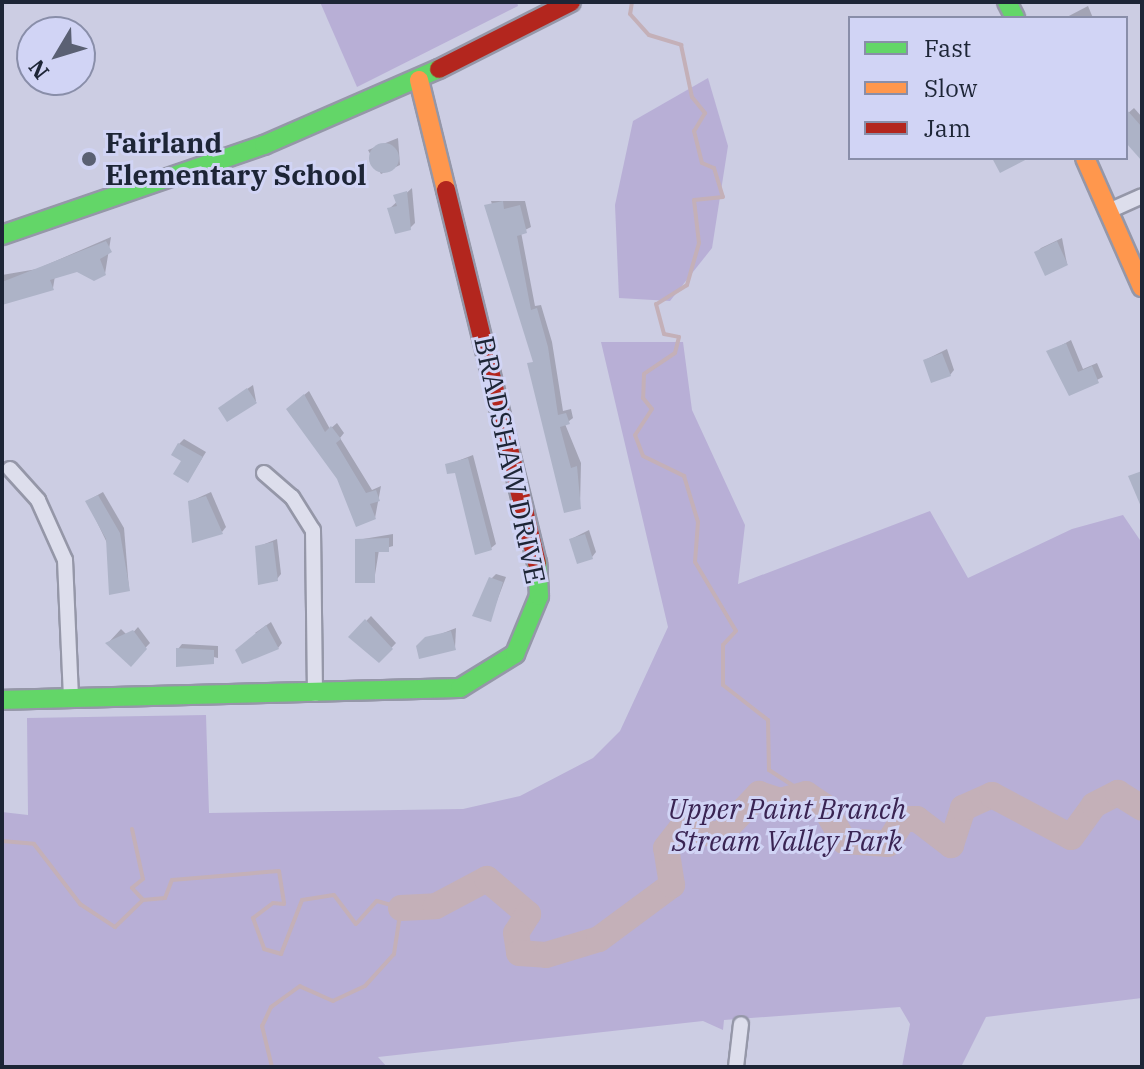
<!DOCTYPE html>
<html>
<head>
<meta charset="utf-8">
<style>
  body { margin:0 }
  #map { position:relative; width:1144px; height:1069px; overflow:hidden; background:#cccde3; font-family:"IBM Plex Serif",serif }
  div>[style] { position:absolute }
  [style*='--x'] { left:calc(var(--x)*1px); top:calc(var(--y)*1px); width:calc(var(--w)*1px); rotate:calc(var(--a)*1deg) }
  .green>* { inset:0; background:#b8afd6 }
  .shadow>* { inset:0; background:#0003 }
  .stream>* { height:4px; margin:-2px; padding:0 2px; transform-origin:2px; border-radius:2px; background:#c4b0b8 }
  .river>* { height:26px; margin:-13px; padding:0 13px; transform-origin:13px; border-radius:13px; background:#c4b0b8 }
  .building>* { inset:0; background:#adb3c7 }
  .round { border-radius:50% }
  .roads { filter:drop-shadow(2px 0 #9597a8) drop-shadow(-2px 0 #9597a8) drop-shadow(0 2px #9597a8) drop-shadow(0 -2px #9597a8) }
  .street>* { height:14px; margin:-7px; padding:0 7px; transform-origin:7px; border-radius:7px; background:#dddeec }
  .fast>* { height:18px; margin:-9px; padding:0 9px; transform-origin:9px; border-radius:9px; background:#63d668 }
  .slow>* { height:18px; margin:-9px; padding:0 9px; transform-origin:9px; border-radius:9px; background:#ff974d }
  .jam>* { height:18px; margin:-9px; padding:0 9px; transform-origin:9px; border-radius:9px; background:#b3261e }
  .dots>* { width:22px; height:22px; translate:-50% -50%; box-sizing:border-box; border:4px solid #d1d4f5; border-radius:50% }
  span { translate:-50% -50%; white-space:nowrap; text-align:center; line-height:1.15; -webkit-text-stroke:6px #d1d4f5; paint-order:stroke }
  .poi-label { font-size:28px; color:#1d2536; font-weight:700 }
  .left { translate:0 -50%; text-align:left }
  .street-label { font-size:28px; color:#1d2536 }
  .park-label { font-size:28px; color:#3a2453; font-style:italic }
  .frame { position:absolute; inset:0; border:4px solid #1d2536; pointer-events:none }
  .legend { position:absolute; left:848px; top:16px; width:280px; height:144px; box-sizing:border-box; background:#d1d4f5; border:2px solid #898ea9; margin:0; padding:10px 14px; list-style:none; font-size:24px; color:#1d2536 }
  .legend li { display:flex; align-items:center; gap:16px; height:40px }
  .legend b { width:40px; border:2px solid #898ea9 }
  .north { position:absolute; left:16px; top:16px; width:80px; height:80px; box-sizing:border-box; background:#d1d4f5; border:2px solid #898ea9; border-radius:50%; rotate:232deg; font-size:22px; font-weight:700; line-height:32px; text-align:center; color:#1d2536 }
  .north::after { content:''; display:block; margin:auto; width:28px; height:36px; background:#5a6073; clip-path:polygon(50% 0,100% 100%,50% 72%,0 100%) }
</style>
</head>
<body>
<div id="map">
  <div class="green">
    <div style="clip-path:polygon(320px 2px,517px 2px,518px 6px,357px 87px)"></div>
    <div style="clip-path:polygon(708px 78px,728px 146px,712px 248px,670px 301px,619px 298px,615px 205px,633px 121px)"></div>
    <div style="clip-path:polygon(601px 342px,683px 342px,692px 410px,745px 525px,738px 584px,930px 511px,968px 578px,1072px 529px,1123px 515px,1142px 543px,1142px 998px,986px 1017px,961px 1067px,902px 1067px,910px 1024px,900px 1007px,724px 1020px,723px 1030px,703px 1021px,378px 1057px,387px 1067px,2px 1067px,2px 812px,28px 815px,27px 718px,206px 715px,209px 813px,463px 809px,520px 796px,593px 758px,620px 731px,668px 627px)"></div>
  </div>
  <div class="shadow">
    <div style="clip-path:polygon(1088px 6px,1093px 18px,1065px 18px)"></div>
    <div style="clip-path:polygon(1134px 108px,1142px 117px,1142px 152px,1126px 140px,1126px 115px)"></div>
    <div style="clip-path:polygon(398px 138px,400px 165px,381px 174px,368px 150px)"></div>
    <div style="clip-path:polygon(412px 188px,415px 223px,410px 228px,389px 209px)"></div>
    <div style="clip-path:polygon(491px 201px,525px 201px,531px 227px,521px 232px,535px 306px,541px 305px,552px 342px,563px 411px,571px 409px,573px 418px,565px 424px,581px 463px,580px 507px)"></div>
    <div style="clip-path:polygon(111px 237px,105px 274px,77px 270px,55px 276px,53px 288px,2px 304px,2px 275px,37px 269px)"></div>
    <div style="clip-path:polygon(1062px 238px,1067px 264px,1037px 252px,1041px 248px)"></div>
    <div style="clip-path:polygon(1071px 340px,1083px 369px,1097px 363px,1103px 377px,1070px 393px,1049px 352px)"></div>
    <div style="clip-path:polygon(947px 349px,954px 370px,950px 375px,925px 360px)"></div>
    <div style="clip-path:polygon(253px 385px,256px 401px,225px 404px)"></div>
    <div style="clip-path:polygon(309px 391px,330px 429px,337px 423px,344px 433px,340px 438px,372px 490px,381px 486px,375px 518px,339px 478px,293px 404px)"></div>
    <div style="clip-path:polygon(184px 439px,206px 452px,188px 481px,179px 444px)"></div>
    <div style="clip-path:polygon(473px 455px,496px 544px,491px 548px,456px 470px,447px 465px)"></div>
    <div style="clip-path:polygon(103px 492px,124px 528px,129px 589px,87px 501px)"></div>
    <div style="clip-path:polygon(211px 492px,226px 527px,222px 532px,191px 501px)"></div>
    <div style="clip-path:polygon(589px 530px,596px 552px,592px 557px,571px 539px)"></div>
    <div style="clip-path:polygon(393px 534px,393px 546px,379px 550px,374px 581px,357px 540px)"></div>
    <div style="clip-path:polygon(277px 539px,281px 574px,277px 579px,257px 547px)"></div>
    <div style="clip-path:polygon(496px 574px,506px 577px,490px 619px,491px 579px)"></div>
    <div style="clip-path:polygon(371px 616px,396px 643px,379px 661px,351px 637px)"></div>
    <div style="clip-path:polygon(271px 622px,282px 643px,278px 648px,255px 633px)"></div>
    <div style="clip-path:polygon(138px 627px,150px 643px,130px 664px,108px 643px,121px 629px,129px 637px)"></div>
    <div style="clip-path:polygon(456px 628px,455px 648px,423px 641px)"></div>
    <div style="clip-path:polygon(182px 644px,218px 646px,218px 658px,178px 649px)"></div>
  </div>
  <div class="stream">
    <div style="--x:632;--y:2;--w:12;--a:99"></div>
    <div style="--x:630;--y:14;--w:28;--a:48"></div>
    <div style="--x:649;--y:35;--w:34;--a:17"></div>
    <div style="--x:681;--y:45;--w:53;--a:78.1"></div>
    <div style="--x:692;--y:97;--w:21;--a:51"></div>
    <div style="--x:705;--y:113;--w:21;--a:121"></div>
    <div style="--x:694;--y:131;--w:33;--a:76"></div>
    <div style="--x:702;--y:163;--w:13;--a:23"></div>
    <div style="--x:714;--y:168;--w:30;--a:73"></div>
    <div style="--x:723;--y:197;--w:29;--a:174"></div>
    <div style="--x:694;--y:200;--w:43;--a:83.4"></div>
    <div style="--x:699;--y:243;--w:44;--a:105.9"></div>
    <div style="--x:687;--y:285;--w:36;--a:148"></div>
    <div style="--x:656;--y:304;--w:31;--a:75"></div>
    <div style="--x:664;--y:334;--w:15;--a:11"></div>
    <div style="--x:679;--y:337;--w:16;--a:104"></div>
    <div style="--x:675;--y:353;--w:37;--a:146"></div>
    <div style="--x:644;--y:374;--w:24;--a:92"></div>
    <div style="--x:643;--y:398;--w:14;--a:51"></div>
    <div style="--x:652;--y:409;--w:31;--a:123"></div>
    <div style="--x:635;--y:435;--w:22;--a:69"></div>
    <div style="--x:643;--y:456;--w:46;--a:26"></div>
    <div style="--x:684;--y:476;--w:48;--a:73.1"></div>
    <div style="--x:698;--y:522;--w:40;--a:94.3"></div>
    <div style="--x:695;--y:562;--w:80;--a:59.3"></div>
    <div style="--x:736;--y:631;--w:19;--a:133"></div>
    <div style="--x:723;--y:645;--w:40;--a:90"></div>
    <div style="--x:723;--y:685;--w:57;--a:37.9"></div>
    <div style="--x:768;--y:720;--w:50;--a:88.9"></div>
    <div style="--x:769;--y:770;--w:44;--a:33"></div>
    <div style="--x:132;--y:829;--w:51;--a:77.6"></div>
    <div style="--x:143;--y:879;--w:14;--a:141"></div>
    <div style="--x:132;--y:888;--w:16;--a:47"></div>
    <div style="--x:2;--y:841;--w:32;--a:5"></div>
    <div style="--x:34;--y:844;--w:76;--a:52.5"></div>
    <div style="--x:80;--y:904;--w:42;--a:33.3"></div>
    <div style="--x:115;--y:927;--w:39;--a:-44"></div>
    <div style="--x:143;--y:900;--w:22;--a:-5"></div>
    <div style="--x:165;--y:898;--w:19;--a:-69"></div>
    <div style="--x:172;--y:880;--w:107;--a:-4.8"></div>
    <div style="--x:279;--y:871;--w:33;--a:81"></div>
    <div style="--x:284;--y:904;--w:11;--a:-175"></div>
    <div style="--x:273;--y:903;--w:25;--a:143"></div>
    <div style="--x:253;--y:918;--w:33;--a:70"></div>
    <div style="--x:264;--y:949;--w:18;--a:16"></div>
    <div style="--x:281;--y:954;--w:58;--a:-68.7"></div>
    <div style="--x:302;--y:900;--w:32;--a:-9"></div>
    <div style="--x:334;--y:895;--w:36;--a:53"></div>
    <div style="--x:356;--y:924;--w:31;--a:-48"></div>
    <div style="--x:377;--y:901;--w:25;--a:16"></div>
    <div style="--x:401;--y:908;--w:47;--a:98.7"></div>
    <div style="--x:394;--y:954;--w:43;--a:132.2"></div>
    <div style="--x:365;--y:986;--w:35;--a:155"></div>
    <div style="--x:333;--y:1001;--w:36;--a:-156"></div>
    <div style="--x:300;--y:986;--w:36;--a:144"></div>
    <div style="--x:271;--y:1007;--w:21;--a:115"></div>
    <div style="--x:262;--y:1026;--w:42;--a:76.3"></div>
  </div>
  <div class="river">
    <div style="--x:401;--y:908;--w:35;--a:-3"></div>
    <div style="--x:436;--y:906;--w:58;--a:-27.9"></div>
    <div style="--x:487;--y:879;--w:54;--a:40.5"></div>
    <div style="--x:528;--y:914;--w:22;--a:122"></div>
    <div style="--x:516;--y:933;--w:20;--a:81"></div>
    <div style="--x:519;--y:953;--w:27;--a:4"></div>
    <div style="--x:546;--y:955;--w:55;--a:-16.8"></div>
    <div style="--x:599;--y:939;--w:91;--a:-36.5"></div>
    <div style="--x:672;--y:885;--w:37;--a:-99"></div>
    <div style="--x:666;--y:848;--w:24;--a:-52"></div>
    <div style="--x:681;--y:829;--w:39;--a:9"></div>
    <div style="--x:720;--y:835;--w:57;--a:-46.4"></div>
    <div style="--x:759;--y:794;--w:22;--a:18"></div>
    <div style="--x:780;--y:801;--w:27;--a:-15"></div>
    <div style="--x:806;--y:794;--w:22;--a:34"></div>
    <div style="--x:824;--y:806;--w:40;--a:60.3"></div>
    <div style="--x:844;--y:841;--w:44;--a:3.9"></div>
    <div style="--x:888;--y:844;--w:29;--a:-59"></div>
    <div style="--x:903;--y:819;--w:14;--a:0"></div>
    <div style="--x:917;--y:819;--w:43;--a:37.4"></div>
    <div style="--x:951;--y:845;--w:39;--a:-72"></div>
    <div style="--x:963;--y:808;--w:32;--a:-24"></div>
    <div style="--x:992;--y:795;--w:89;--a:28"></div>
    <div style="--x:1071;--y:837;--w:39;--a:-54"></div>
    <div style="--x:1094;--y:805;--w:27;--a:-27"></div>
    <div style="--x:1118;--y:793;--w:28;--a:32"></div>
  </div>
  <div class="building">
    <div style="clip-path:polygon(1126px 109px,1142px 127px,1142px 161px,1126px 143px)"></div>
    <div class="round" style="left:369px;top:143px;width:30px;height:30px"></div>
    <div style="clip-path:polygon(992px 158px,1029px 158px,1000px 173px)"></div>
    <div style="clip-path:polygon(407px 191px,411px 230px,395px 234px,387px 208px,397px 206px,393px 195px)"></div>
    <div style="clip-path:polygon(503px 201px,504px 209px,520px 205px,527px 233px,517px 236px,531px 310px,537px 308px,548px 347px,558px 415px,566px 413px,570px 424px,560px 427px,571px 468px,577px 466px,581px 509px,564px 513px,527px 363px,533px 362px,484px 205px)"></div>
    <div style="clip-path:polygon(106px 241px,112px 252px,100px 259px,106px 275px,94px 281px,77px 272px,50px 280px,54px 290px,2px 305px,2px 282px)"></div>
    <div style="clip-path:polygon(1057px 241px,1068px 265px,1045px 276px,1034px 252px)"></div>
    <div style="clip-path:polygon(1066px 343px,1078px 372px,1092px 366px,1099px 383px,1069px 396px,1046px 351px)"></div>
    <div style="clip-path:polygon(942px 353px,951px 376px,931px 383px,923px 360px)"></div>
    <div style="clip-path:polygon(247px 388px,257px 403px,227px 422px,218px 408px)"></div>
    <div style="clip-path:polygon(304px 394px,325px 432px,331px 426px,341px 439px,336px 443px,366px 493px,376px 490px,380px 501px,370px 504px,376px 519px,356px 527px,337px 479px,286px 409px)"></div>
    <div style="clip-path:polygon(178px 443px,203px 457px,188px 483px,173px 474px,181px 461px,171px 455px)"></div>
    <div style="clip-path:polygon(468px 458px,492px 550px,475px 555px,455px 473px,447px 474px,445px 464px)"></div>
    <div style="clip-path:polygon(1142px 471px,1142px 509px,1128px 476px)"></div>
    <div style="clip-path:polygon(98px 495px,120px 533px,130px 591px,109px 595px,106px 539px,85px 501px)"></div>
    <div style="clip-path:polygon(206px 496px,223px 534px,192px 543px,188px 501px)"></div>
    <div style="clip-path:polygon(585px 534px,593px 559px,577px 564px,569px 539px)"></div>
    <div style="clip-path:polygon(389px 538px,389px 552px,375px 552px,375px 583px,355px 583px,355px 539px)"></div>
    <div style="clip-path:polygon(273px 542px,278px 581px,258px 585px,255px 546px)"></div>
    <div style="clip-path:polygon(489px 577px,503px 582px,491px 622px,472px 616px)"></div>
    <div style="clip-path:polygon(365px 619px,393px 649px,379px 663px,348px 637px)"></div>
    <div style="clip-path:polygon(266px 625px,279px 649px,242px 664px,235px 650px)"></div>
    <div style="clip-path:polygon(133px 630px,147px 649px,131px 667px,105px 643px)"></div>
    <div style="clip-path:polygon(451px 631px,456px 650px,419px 659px,416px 646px,425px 637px)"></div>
    <div style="clip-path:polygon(176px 648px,214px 650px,214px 664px,176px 667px)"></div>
  </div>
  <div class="roads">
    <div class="street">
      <div style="--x:1111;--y:210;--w:34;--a:-24"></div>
      <div style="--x:10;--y:469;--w:42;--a:47.9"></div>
      <div style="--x:38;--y:500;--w:66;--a:65.8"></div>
      <div style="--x:65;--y:560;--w:138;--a:87.5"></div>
      <div style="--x:264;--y:473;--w:37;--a:41"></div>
      <div style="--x:292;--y:497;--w:39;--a:58"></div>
      <div style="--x:313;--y:530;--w:164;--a:89.3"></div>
      <div style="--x:736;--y:1067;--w:43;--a:-83.4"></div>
    </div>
    <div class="fast">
      <div style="--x:1007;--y:2;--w:18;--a:63"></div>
      <div style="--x:2;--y:235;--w:277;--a:-19"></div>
      <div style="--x:264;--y:145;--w:191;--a:-23.5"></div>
      <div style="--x:2;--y:700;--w:458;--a:-1.5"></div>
      <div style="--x:460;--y:688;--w:65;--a:-31.7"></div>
      <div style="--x:515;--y:654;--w:63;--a:-67.5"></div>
      <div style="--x:539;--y:596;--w:33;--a:-93"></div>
    </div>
    <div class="slow">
      <div style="--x:419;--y:80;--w:113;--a:76.2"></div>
      <div style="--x:1085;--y:158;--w:141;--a:66.2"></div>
    </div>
    <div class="jam">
      <div style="--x:439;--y:69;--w:148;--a:-26.9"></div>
      <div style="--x:446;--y:190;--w:384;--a:76.3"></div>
    </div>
  </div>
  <div class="dots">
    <div style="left:89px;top:159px;background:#5a6073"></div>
  </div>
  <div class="poi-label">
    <span class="left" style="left:105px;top:159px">Fairland<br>Elementary School</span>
  </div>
  <div class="street-label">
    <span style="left:510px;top:460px;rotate:78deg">BRADSHAW DRIVE</span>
  </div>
  <div class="park-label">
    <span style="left:787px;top:825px">Upper Paint Branch<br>Stream Valley Park</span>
  </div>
  <div class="frame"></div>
  <ul class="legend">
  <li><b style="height:10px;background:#63d668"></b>Fast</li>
  <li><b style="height:10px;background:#ff974d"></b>Slow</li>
  <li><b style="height:10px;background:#b3261e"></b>Jam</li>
  </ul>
  <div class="north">N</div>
</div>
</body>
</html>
